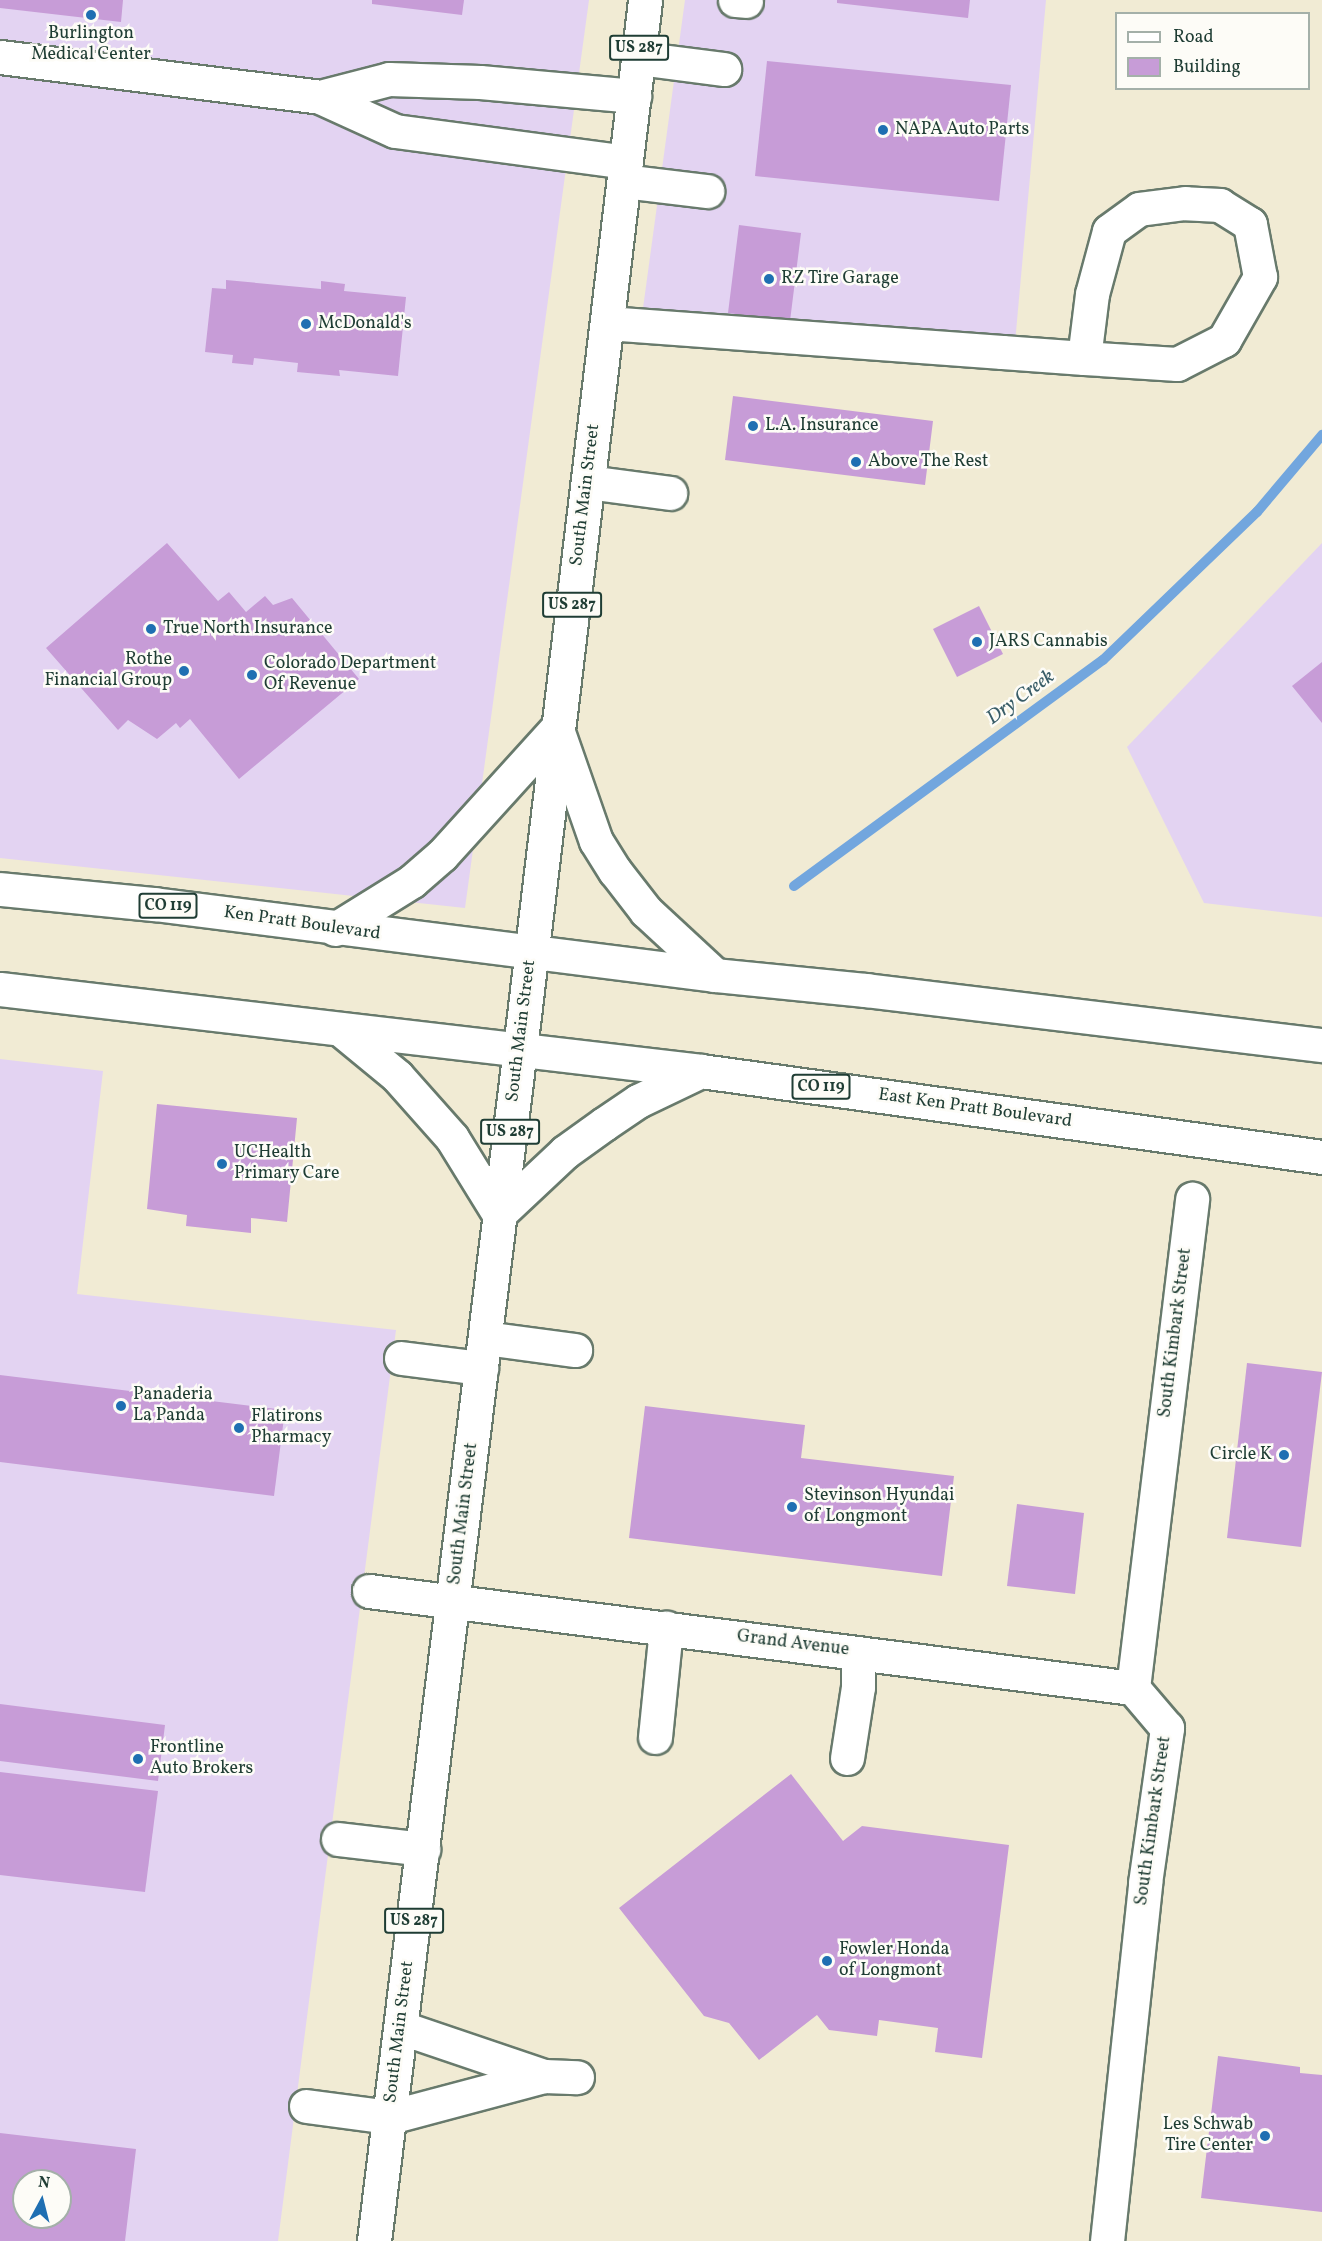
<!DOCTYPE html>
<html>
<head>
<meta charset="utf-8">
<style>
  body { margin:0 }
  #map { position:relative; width:1322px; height:2241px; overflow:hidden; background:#f1ebd4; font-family:Vollkorn,serif }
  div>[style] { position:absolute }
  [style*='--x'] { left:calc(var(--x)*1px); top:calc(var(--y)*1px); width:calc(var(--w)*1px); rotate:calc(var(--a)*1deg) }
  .built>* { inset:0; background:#e3d3f2 }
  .stream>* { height:10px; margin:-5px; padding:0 5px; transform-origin:5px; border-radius:5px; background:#72a6de }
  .building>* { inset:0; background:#c79cd7 }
  .roads { filter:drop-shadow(2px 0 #687a6c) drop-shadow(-2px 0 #687a6c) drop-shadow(0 2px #687a6c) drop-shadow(0 -2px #687a6c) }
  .minor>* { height:33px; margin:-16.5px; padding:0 16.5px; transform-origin:16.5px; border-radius:16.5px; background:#fff }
  .major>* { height:33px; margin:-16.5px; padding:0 16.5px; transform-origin:16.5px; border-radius:16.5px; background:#fff }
  .highway>* { height:33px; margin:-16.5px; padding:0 16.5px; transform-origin:16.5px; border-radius:16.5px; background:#fff }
  .dots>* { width:16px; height:16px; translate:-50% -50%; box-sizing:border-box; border:3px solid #fdfcf7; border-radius:50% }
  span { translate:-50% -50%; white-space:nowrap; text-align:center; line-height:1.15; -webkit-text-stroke:5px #fdfcf7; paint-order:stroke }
  .shield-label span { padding:2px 4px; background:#fdfcf7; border:2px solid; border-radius:4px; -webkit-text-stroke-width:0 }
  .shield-label { font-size:16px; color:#1f3d34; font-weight:700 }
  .poi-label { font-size:18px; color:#1f3d34 }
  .left { translate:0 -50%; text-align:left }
  .right { translate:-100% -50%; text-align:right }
  .street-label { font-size:18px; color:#1f3d34 }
  .water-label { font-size:20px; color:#385c67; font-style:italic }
  .legend { position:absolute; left:1115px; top:12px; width:195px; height:78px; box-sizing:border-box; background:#fdfcf7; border:2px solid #a4b0a9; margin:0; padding:8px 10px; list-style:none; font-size:18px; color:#1f3d34 }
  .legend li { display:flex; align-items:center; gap:12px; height:30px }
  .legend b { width:30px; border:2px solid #a4b0a9 }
  .north { position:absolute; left:12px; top:2169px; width:60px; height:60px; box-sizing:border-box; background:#fdfcf7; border:2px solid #a4b0a9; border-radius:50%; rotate:7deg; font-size:16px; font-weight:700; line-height:24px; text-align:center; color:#1f3d34 }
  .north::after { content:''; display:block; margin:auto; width:21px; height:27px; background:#1f6fb2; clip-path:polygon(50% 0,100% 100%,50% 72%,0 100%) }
</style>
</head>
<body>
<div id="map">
  <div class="built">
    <div style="clip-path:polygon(0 0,589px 0,465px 908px,0 858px)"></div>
    <div style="clip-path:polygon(685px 0,1046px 0,1013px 365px,641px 323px)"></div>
    <div style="clip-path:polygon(1322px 543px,1322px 917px,1204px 903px,1127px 747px)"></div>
    <div style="clip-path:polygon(evenodd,0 1059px,103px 1071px,77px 1294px,396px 1330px,278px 2241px,0 2241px,0 1059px,24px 2181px,60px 2181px,60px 2217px,24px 2217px,24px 2181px)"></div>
  </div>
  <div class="stream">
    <div style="--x:794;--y:886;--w:383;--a:-36.2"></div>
    <div style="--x:1103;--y:660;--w:214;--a:-43.9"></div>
    <div style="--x:1257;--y:512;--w:101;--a:-49.8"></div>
  </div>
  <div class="building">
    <div style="clip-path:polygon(0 0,123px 0,121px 22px,0 8px)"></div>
    <div style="clip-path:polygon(372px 0,464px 0,462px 15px,372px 4px)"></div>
    <div style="clip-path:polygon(837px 0,970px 0,968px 18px,837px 3px)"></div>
    <div style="clip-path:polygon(767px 61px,1011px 85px,999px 201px,755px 176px)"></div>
    <div style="clip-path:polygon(739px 225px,801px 233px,790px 321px,728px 313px)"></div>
    <div style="clip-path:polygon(226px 280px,321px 289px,321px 281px,345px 284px,344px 291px,406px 297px,398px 376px,339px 370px,340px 376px,297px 372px,298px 363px,254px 358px,253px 365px,232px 363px,233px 355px,205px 352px,212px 288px,226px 289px)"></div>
    <div style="clip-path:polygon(733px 396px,933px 421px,925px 485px,725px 460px)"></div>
    <div style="clip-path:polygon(167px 543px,218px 601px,229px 592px,246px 612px,265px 596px,273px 605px,292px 598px,359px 679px,239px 779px,190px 719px,180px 728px,176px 723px,157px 739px,128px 720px,118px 730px,46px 648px)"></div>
    <div style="clip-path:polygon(979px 606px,1003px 654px,957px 677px,933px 629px)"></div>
    <div style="clip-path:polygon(1322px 662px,1322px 723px,1292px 686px)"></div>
    <div style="clip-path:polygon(157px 1104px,297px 1118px,287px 1222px,251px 1218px,251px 1233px,186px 1226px,187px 1215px,147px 1209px)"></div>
    <div style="clip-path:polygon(1247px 1363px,1322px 1372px,1301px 1547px,1227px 1538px)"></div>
    <div style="clip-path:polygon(0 1375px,285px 1410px,274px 1496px,0 1462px)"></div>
    <div style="clip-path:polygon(645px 1406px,805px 1425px,801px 1458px,954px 1476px,942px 1576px,629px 1538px)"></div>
    <div style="clip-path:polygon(1017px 1504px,1084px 1513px,1075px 1594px,1007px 1586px)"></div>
    <div style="clip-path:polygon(0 1704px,165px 1725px,158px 1781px,0 1761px)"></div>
    <div style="clip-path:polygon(0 1772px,158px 1791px,145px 1892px,0 1875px)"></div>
    <div style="clip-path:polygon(791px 1774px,843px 1841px,862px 1826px,1009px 1845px,982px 2058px,935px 2052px,938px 2028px,879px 2020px,877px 2036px,829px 2030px,817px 2015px,759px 2060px,729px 2023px,704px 2016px,619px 1908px)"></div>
    <div style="clip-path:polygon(1218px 2056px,1300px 2067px,1300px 2073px,1322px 2075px,1322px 2212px,1201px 2198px)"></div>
    <div style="clip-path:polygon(evenodd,0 2133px,136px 2149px,125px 2241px,0 2241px,0 2133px,24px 2181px,60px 2181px,60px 2217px,24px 2217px,24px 2181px)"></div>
  </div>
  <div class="roads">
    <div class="minor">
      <div style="--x:735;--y:0;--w:11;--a:5"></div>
      <div style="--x:0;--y:57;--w:322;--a:7.1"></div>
      <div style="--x:320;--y:97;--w:82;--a:24.4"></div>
      <div style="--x:395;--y:131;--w:233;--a:7.6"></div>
      <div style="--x:638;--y:58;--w:87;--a:7.3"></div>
      <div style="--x:320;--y:97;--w:71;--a:-14.6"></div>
      <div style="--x:389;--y:79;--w:91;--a:1.9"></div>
      <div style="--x:480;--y:82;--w:155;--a:5.2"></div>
      <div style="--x:624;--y:181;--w:84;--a:6.9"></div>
      <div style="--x:607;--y:323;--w:396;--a:4.2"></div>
      <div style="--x:1002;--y:352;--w:82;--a:4.2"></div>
      <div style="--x:1084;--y:358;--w:93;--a:3.7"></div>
      <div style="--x:1177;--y:364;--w:53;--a:-27.1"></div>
      <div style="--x:1224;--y:340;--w:73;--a:-60.3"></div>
      <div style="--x:1260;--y:277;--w:54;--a:-100.7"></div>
      <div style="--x:1250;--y:224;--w:36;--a:-148"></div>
      <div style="--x:1220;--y:205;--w:35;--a:-177"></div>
      <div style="--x:1185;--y:203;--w:46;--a:172.6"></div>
      <div style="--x:1139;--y:209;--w:37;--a:144"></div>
      <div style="--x:1109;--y:231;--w:65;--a:105.1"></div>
      <div style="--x:1092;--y:294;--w:64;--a:97.1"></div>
      <div style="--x:588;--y:482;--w:83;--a:7.6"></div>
      <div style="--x:485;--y:1338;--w:91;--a:7.6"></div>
      <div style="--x:401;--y:1358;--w:81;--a:7.1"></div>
      <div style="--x:369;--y:1591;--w:770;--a:7.24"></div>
      <div style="--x:655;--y:1737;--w:110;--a:-84.2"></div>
      <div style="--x:847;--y:1758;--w:72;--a:-81.2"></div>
      <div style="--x:858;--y:1687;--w:34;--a:-90"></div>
      <div style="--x:338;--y:1839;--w:86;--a:6.7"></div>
      <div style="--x:402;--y:2028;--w:150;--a:18.7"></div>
      <div style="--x:306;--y:2106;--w:85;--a:7.5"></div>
      <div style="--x:390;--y:2117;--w:159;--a:-14.9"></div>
      <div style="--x:544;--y:2076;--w:33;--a:2"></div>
      <div style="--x:1107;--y:2241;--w:360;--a:-83.9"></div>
      <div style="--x:1145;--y:1883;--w:157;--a:-81.9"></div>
      <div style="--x:1167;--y:1728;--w:52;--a:-130.4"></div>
      <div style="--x:1133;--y:1688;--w:493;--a:-83.1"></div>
    </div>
    <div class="major">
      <div style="--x:374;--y:2241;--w:1201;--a:-83.02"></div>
    </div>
    <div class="highway">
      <div style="--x:559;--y:735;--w:112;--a:70.8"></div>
      <div style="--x:596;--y:841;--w:36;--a:58"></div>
      <div style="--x:615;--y:871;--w:51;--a:52.2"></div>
      <div style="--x:646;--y:911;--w:94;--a:42.8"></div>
      <div style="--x:0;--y:889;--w:155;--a:5.6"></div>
      <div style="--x:154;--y:904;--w:565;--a:7.21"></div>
      <div style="--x:715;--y:975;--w:152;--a:5.7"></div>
      <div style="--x:866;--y:990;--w:459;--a:6.9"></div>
      <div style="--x:335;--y:929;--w:91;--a:-31.9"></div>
      <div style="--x:412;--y:881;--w:40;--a:-41"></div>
      <div style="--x:442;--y:855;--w:171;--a:-47.8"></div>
      <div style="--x:0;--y:989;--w:706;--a:6.67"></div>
      <div style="--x:701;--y:1071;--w:627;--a:7.88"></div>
      <div style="--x:340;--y:1029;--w:74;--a:39.5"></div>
      <div style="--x:397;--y:1076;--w:83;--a:48.4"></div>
      <div style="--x:452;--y:1138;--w:89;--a:58.3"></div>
      <div style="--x:499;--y:1214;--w:91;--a:-43.2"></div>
      <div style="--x:565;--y:1152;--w:48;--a:-35.7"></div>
      <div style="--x:604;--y:1124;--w:41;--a:-34.1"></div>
      <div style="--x:638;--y:1101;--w:70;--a:-25.5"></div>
      <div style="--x:520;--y:1049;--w:1056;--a:-83.2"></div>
    </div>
  </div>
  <div class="dots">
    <div style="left:91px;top:15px;background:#1f6fb2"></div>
    <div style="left:883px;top:130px;background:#1f6fb2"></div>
    <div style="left:769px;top:279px;background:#1f6fb2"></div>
    <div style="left:306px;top:324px;background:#1f6fb2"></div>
    <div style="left:753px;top:426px;background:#1f6fb2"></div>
    <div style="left:856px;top:462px;background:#1f6fb2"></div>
    <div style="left:151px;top:629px;background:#1f6fb2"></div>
    <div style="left:977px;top:642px;background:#1f6fb2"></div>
    <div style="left:184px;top:671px;background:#1f6fb2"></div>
    <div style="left:252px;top:675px;background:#1f6fb2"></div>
    <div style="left:222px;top:1164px;background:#1f6fb2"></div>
    <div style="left:121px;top:1406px;background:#1f6fb2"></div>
    <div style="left:239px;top:1428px;background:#1f6fb2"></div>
    <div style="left:1284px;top:1455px;background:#1f6fb2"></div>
    <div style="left:792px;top:1507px;background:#1f6fb2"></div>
    <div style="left:138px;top:1759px;background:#1f6fb2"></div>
    <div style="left:827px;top:1961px;background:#1f6fb2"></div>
    <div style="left:1265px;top:2136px;background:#1f6fb2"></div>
  </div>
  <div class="shield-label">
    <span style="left:639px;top:48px">US 287</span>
    <span style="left:572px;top:605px">US 287</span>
    <span style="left:168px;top:906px">CO 119</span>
    <span style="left:821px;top:1087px">CO 119</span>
    <span style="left:510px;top:1132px">US 287</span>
    <span style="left:414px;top:1921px">US 287</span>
  </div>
  <div class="poi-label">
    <span style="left:91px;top:45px">Burlington<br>Medical Center</span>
    <span class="left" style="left:895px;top:130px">NAPA Auto Parts</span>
    <span class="left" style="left:781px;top:279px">RZ Tire Garage</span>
    <span class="left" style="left:318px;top:324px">McDonald's</span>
    <span class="left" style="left:765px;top:426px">L.A. Insurance</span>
    <span class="left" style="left:868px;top:462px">Above The Rest</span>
    <span class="left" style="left:163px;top:629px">True North Insurance</span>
    <span class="left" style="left:989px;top:642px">JARS Cannabis</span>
    <span class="right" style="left:172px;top:671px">Rothe<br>Financial Group</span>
    <span class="left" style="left:264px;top:675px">Colorado Department<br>Of Revenue</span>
    <span class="left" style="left:234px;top:1164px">UCHealth<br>Primary Care</span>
    <span class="left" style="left:133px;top:1406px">Panaderia<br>La Panda</span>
    <span class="left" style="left:251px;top:1428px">Flatirons<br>Pharmacy</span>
    <span class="right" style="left:1272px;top:1455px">Circle K</span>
    <span class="left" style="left:804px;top:1507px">Stevinson Hyundai<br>of Longmont</span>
    <span class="left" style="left:150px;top:1759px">Frontline<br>Auto Brokers</span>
    <span class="left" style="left:839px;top:1961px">Fowler Honda<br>of Longmont</span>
    <span class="right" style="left:1253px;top:2136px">Les Schwab<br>Tire Center</span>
  </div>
  <div class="street-label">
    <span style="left:586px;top:495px;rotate:-83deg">South Main Street</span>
    <span style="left:302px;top:924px;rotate:8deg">Ken Pratt Boulevard</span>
    <span style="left:522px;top:1031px;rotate:-83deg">South Main Street</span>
    <span style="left:975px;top:1109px;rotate:8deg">East Ken Pratt Boulevard</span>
    <span style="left:1176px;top:1333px;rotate:-83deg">South Kimbark Street</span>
    <span style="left:464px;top:1514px;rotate:-83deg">South Main Street</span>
    <span style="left:793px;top:1644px;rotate:7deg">Grand Avenue</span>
    <span style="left:1154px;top:1821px;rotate:-82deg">South Kimbark Street</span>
    <span style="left:400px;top:2032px;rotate:-83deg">South Main Street</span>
  </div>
  <div class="water-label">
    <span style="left:1021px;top:698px;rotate:-36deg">Dry Creek</span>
  </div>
  <ul class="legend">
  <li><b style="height:8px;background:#fff"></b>Road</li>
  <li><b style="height:16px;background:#c79cd7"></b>Building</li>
  </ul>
  <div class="north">N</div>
</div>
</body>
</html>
